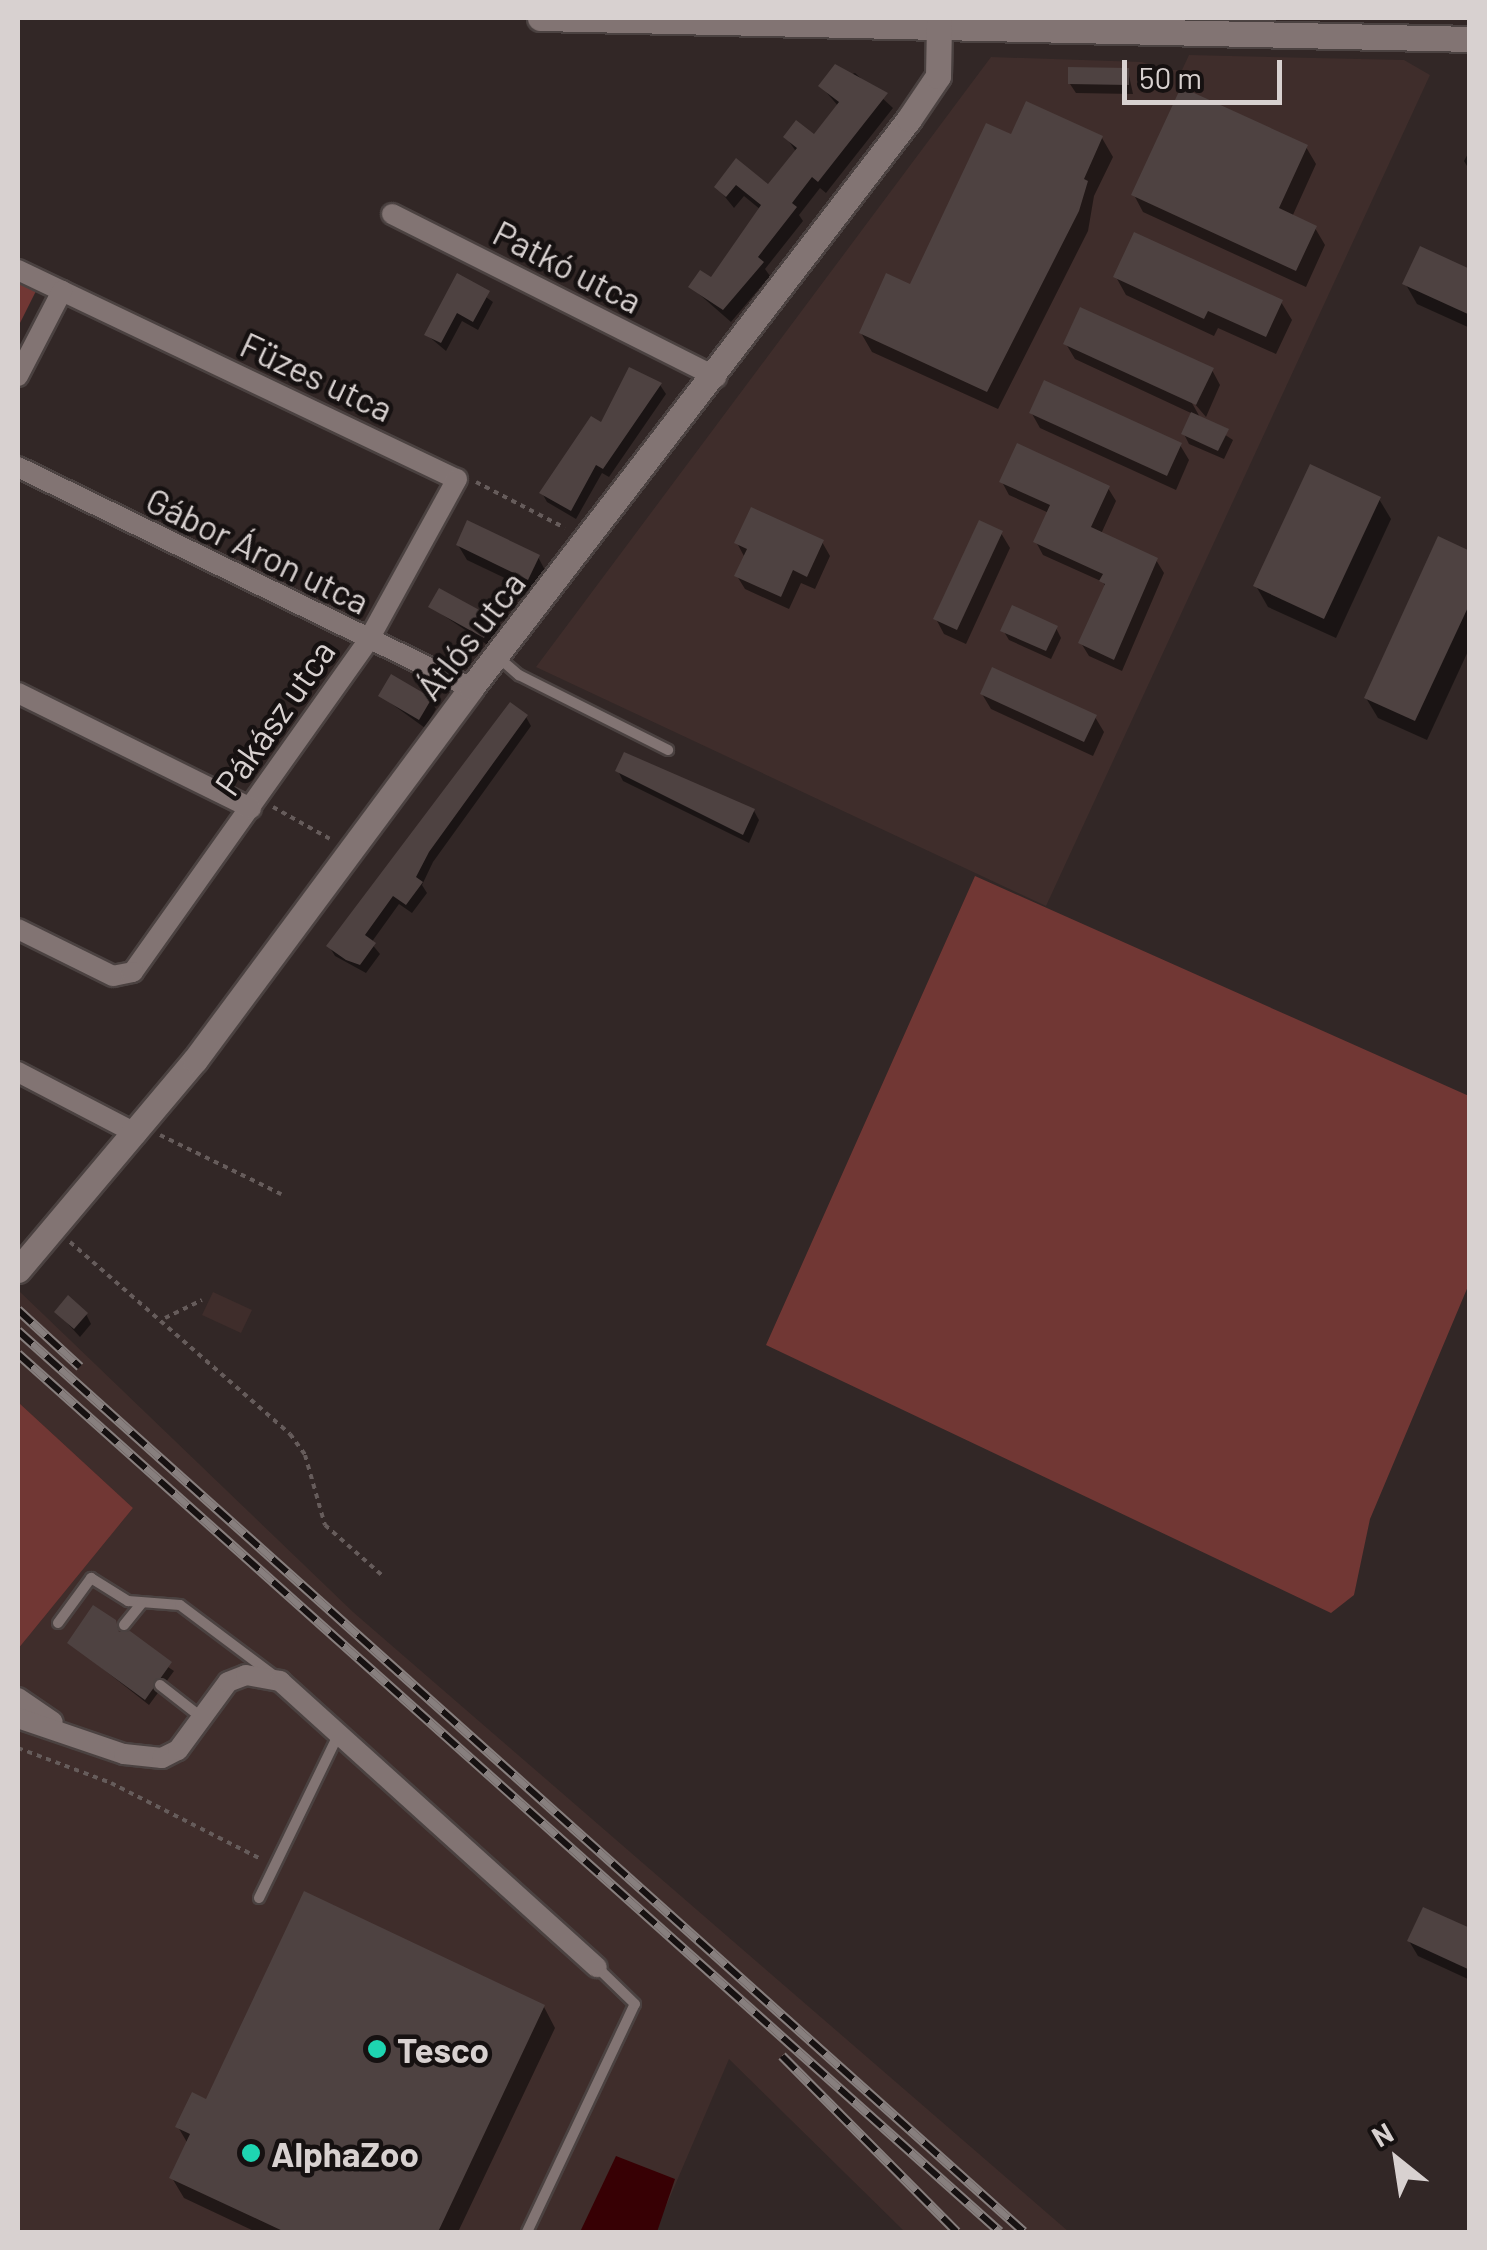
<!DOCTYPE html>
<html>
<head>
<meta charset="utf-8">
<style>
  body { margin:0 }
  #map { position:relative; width:1487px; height:2250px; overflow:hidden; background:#322726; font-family:Barlow,sans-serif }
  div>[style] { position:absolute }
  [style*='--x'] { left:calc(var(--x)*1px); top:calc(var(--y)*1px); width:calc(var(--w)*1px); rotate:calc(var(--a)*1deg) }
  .built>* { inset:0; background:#3f2d2b }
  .green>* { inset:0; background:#713734 }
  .water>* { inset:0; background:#370004 }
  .shadow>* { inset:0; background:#0007 }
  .building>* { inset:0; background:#4e4241 }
  .path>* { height:4px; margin-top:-2px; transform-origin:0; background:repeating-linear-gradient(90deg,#665c5b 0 5px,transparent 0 10px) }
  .roads { filter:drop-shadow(2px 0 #4b4241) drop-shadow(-2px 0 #4b4241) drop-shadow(0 2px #4b4241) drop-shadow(0 -2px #4b4241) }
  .lane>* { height:10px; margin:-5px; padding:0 5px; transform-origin:5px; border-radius:5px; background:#827473 }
  .street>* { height:20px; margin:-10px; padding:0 10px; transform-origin:10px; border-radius:10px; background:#827473 }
  .secondary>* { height:25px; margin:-12.5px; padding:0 12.5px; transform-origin:12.5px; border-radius:12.5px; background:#827473 }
  .rail>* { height:10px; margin-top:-5px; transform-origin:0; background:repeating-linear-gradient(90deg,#161111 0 19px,#877f7e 0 38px); box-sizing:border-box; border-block:2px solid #877f7e }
  .dots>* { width:28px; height:28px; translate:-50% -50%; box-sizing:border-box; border:5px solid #161111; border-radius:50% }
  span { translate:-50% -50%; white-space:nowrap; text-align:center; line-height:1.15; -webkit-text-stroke:9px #161111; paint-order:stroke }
  .street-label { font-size:35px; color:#d8d1d0 }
  .poi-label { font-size:35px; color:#d8d1d0; font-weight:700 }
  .left { translate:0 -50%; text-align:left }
  .frame { position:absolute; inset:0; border:20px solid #d8d1d0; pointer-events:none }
  .north { position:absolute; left:1347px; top:2110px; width:100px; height:100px; -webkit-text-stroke:8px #161111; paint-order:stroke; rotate:330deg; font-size:28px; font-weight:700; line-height:40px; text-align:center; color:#d8d1d0 }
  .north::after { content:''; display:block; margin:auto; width:35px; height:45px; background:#d8d1d0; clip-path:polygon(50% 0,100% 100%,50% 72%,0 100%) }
  .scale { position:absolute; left:1122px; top:60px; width:160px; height:45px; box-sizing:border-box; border:5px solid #d8d1d0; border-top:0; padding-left:12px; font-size:30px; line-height:35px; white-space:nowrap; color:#d8d1d0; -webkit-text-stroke:8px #161111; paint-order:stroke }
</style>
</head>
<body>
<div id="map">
  <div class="built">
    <div style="clip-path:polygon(1189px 55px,1404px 60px,1430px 75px,1046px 906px,536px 667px,991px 57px,1142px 62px,1166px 70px,1182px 70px)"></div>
    <div style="clip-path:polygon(18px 1290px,353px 1612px,1069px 2232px,905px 2232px,729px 2059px,655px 2232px,18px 2232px,18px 1649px,133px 1508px,18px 1402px)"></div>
    <div style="clip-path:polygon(213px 1292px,252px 1310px,241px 1333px,202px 1315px)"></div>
  </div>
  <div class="green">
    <div style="clip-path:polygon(18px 277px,38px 287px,18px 327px)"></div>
    <div style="clip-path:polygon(975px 876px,1469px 1096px,1469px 1284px,1370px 1519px,1354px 1595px,1331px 1613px,766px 1345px)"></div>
    <div style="clip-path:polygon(18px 1402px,133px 1508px,18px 1649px)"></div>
  </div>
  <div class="water">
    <div style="clip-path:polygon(616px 2156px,675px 2179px,657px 2232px,580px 2232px)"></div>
  </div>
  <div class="shadow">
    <div style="clip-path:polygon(1128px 71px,1133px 94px,1076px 93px,1070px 84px)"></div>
    <div style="clip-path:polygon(855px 73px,893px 108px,826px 193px,820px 188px,799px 215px,803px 221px,765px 269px,770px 276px,731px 322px,691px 287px,712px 281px,761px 210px,744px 196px,734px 208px,717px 187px,736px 162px,768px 187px,797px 153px,786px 137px,814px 137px,839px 107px,821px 86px)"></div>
    <div style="clip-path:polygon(1012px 138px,1102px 138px,1113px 157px,1094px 196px,1088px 231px,998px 409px,872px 352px,861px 333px,912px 287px)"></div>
    <div style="clip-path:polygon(1306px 147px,1316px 164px,1292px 217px,1315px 228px,1325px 245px,1306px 287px,1143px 212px,1134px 195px)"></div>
    <div style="clip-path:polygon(1470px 150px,1470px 171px,1464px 161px)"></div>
    <div style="clip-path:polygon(1470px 271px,1470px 328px,1417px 304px,1405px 283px)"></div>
    <div style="clip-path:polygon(458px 277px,493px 302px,478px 330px,462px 321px,446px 351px,427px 335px)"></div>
    <div style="clip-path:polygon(1116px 277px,1281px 302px,1292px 320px,1276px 354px,1218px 328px,1214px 336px,1126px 295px)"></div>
    <div style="clip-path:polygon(1066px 344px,1212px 370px,1220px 385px,1206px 417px,1188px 396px,1201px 419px,1233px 440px,1224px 459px,1189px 444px,1184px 434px,1193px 414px,1075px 359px)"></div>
    <div style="clip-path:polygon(660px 385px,666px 394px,609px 477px,602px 473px,576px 519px,547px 502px,542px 493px,602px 426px)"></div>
    <div style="clip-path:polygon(1031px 412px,1180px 445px,1189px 460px,1176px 490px,1040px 428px)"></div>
    <div style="clip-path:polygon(1002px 482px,1108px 488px,1116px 501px,1101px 534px,1156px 560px,1164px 573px,1122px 671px,1089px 656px,1081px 643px,1106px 588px,1103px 582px,1043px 555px,1036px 542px,1049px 513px,1009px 495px)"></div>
    <div style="clip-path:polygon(1379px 499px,1391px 519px,1336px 638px,1268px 607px,1256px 586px)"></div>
    <div style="clip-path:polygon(1001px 533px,1010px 548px,966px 644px,944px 634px,936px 619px)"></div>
    <div style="clip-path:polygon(822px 542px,830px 556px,815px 589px,801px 583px,789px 609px,745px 589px,737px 576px,745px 558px,737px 543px)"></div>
    <div style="clip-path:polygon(458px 545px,538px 557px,546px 572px,536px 593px,467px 560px)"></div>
    <div style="clip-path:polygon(1470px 554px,1470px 647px,1427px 740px,1378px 718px,1366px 698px)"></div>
    <div style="clip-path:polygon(431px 607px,493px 620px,498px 630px,489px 646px)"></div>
    <div style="clip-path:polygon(1056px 628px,1061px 638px,1051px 659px,1009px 640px,1003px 630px)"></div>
    <div style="clip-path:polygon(982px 694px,1095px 717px,1104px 732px,1093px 756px,991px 709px)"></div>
    <div style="clip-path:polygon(381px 696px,430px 700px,436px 709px,425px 728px)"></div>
    <div style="clip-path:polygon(526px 717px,531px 726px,433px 862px,422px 885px,427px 893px,412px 913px,399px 904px,371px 943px,380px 954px,366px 973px,335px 956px,329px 946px)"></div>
    <div style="clip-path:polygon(618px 771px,754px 811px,759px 820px,749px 843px,623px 781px)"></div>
    <div style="clip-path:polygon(57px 1312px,86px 1314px,91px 1324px,80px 1337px)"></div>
    <div style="clip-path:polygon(114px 1622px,120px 1635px,174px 1671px,149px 1705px,70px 1643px)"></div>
    <div style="clip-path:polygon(1470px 1931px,1470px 1980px,1418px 1956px,1409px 1941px)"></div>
    <div style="clip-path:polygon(544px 2007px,555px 2028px,458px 2232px,256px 2232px,184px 2198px,172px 2178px,188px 2144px,178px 2127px,207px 2102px)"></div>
  </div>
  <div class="building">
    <div style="clip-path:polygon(835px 64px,888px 93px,818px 182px,812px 177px,792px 203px,797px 207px,758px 257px,764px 262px,723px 310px,688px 287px,700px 270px,711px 277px,761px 205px,736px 185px,726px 197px,714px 187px,736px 158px,768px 184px,797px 148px,783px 137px,796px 120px,814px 134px,839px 102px,818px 86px)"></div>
    <div style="clip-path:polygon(1068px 67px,1129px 68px,1129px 85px,1068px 84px)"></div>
    <div style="clip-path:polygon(1181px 87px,1308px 145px,1279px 208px,1317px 226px,1296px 271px,1131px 195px)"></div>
    <div style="clip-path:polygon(1026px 101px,1103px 136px,1084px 179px,1088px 181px,1079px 211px,987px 392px,859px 333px,886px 273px,910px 284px,986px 123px,1011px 134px)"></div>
    <div style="clip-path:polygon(1134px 232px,1283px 300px,1266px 337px,1208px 311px,1204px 319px,1113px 277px)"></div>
    <div style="clip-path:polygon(1420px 246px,1470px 269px,1470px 315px,1402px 284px)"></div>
    <div style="clip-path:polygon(457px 273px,490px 291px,473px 322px,457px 313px,441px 343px,424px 335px)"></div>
    <div style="clip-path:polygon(1080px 307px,1214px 368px,1196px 405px,1063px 344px)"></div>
    <div style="clip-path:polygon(629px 367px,662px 383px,603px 469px,596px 465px,571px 511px,539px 493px,591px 416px,601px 422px)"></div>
    <div style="clip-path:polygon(1044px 380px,1182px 443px,1167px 476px,1029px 413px)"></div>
    <div style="clip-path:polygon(1191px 412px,1229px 429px,1218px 451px,1181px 434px)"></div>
    <div style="clip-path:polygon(1017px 443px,1110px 486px,1091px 527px,1158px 558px,1114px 660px,1078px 643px,1105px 584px,1099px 581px,1103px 574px,1033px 542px,1050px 505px,999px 482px)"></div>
    <div style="clip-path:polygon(1310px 464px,1381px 497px,1324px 619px,1253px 586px)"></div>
    <div style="clip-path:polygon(751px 507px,824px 540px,807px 577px,793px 570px,781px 597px,734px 576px,747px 549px,734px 543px)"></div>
    <div style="clip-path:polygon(467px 520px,540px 555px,528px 580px,456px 545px)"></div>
    <div style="clip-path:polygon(979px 520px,1003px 531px,957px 630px,933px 619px)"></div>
    <div style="clip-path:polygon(1438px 536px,1470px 551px,1470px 603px,1415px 721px,1364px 698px)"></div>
    <div style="clip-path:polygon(439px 588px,494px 618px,484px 638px,428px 607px)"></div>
    <div style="clip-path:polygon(1012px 605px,1058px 626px,1046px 651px,1000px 631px)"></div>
    <div style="clip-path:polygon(992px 667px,1097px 715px,1084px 742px,980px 694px)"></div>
    <div style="clip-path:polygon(391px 674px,432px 698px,419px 720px,378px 696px)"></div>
    <div style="clip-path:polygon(510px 702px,528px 715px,429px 852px,416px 877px,423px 882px,406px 905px,393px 896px,365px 935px,376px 943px,360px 965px,346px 960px,326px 946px)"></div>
    <div style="clip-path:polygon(624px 752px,755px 809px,743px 835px,615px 771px)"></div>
    <div style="clip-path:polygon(68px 1295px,88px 1313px,74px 1329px,54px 1312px)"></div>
    <div style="clip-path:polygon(93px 1605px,116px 1620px,119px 1632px,130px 1631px,172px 1662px,145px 1700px,67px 1643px)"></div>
    <div style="clip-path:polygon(304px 1891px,545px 2005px,438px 2232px,285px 2232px,169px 2178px,190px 2134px,175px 2127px,192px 2092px,206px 2099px)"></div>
    <div style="clip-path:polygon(1423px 1907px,1470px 1928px,1470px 1970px,1407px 1941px)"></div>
  </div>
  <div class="path">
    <div style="--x:476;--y:482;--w:100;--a:27.3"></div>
    <div style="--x:273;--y:807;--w:65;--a:29.3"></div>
    <div style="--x:160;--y:1135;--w:135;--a:26"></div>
    <div style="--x:70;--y:1242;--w:292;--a:41.1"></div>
    <div style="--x:290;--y:1434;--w:26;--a:54"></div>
    <div style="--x:305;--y:1455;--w:73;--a:74.1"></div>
    <div style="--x:325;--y:1525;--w:79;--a:41.4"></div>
    <div style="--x:165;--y:1318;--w:41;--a:-25.9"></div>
    <div style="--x:18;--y:1748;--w:99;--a:20.6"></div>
    <div style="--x:111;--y:1783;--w:166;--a:26.9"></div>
  </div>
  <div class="roads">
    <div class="lane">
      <div style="--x:498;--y:657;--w:28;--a:41"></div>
      <div style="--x:519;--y:675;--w:167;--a:26.7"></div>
      <div style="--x:58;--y:1623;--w:56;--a:-53.7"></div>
      <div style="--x:91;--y:1578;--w:44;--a:31.9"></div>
      <div style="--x:128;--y:1601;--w:52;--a:4.4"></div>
      <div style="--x:180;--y:1605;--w:115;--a:36.9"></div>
      <div style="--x:124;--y:1625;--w:28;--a:-51"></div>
      <div style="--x:160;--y:1685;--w:52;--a:38"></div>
      <div style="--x:259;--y:1898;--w:183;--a:-64.1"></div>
      <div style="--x:527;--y:2232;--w:252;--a:-64.7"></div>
      <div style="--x:635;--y:2004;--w:53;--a:-135.8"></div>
    </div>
    <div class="street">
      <div style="--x:392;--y:214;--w:363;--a:26.7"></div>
      <div style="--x:18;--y:270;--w:486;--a:25.5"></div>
      <div style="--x:457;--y:479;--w:185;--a:118.8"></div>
      <div style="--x:368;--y:641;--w:406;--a:125.4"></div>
      <div style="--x:133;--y:972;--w:20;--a:169"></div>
      <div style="--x:113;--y:976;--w:106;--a:-153.7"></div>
      <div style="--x:18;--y:376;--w:96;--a:-62.6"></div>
      <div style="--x:18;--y:467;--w:504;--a:26.01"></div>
      <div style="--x:18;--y:693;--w:260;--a:26.3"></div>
      <div style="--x:18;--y:1072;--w:134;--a:27.5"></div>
      <div style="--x:18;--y:1698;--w:42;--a:34.4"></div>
      <div style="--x:18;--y:1718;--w:112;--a:18.8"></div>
      <div style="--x:124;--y:1754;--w:38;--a:6"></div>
      <div style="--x:162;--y:1758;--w:18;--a:-27"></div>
      <div style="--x:178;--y:1750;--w:84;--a:-53.7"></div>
      <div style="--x:228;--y:1682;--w:19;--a:-21"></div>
      <div style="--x:246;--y:1675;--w:35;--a:10"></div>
      <div style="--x:280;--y:1681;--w:427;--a:42.1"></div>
    </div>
    <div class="secondary">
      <div style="--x:540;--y:18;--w:930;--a:1.29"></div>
      <div style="--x:18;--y:1270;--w:275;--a:-49.9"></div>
      <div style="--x:195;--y:1060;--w:463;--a:-53.4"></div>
      <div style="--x:471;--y:688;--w:718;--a:-52.41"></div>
      <div style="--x:909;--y:119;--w:52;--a:-56"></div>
      <div style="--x:938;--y:76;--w:52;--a:-88.9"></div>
    </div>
  </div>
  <div class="rail">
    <div style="--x:18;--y:1310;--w:84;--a:42.6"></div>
    <div style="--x:18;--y:1331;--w:1350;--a:41.85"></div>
    <div style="--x:18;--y:1354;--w:1317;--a:41.8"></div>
    <div style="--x:782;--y:2056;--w:248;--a:45.2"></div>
  </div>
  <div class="dots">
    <div style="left:377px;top:2049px;background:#1ed5b1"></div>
    <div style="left:251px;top:2153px;background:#1ed5b1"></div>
  </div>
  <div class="street-label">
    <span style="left:568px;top:266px;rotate:27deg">Patkó utca</span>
    <span style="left:317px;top:376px;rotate:25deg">Füzes utca</span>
    <span style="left:258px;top:550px;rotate:26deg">Gábor Áron utca</span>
    <span style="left:470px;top:635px;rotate:-52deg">Átlós utca</span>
    <span style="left:274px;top:717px;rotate:-55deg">Pákász utca</span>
  </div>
  <div class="poi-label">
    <span class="left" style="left:397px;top:2049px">Tesco</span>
    <span class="left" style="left:271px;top:2153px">AlphaZoo</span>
  </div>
  <div class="frame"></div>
  <div class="north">N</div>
  <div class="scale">50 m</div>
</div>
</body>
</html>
